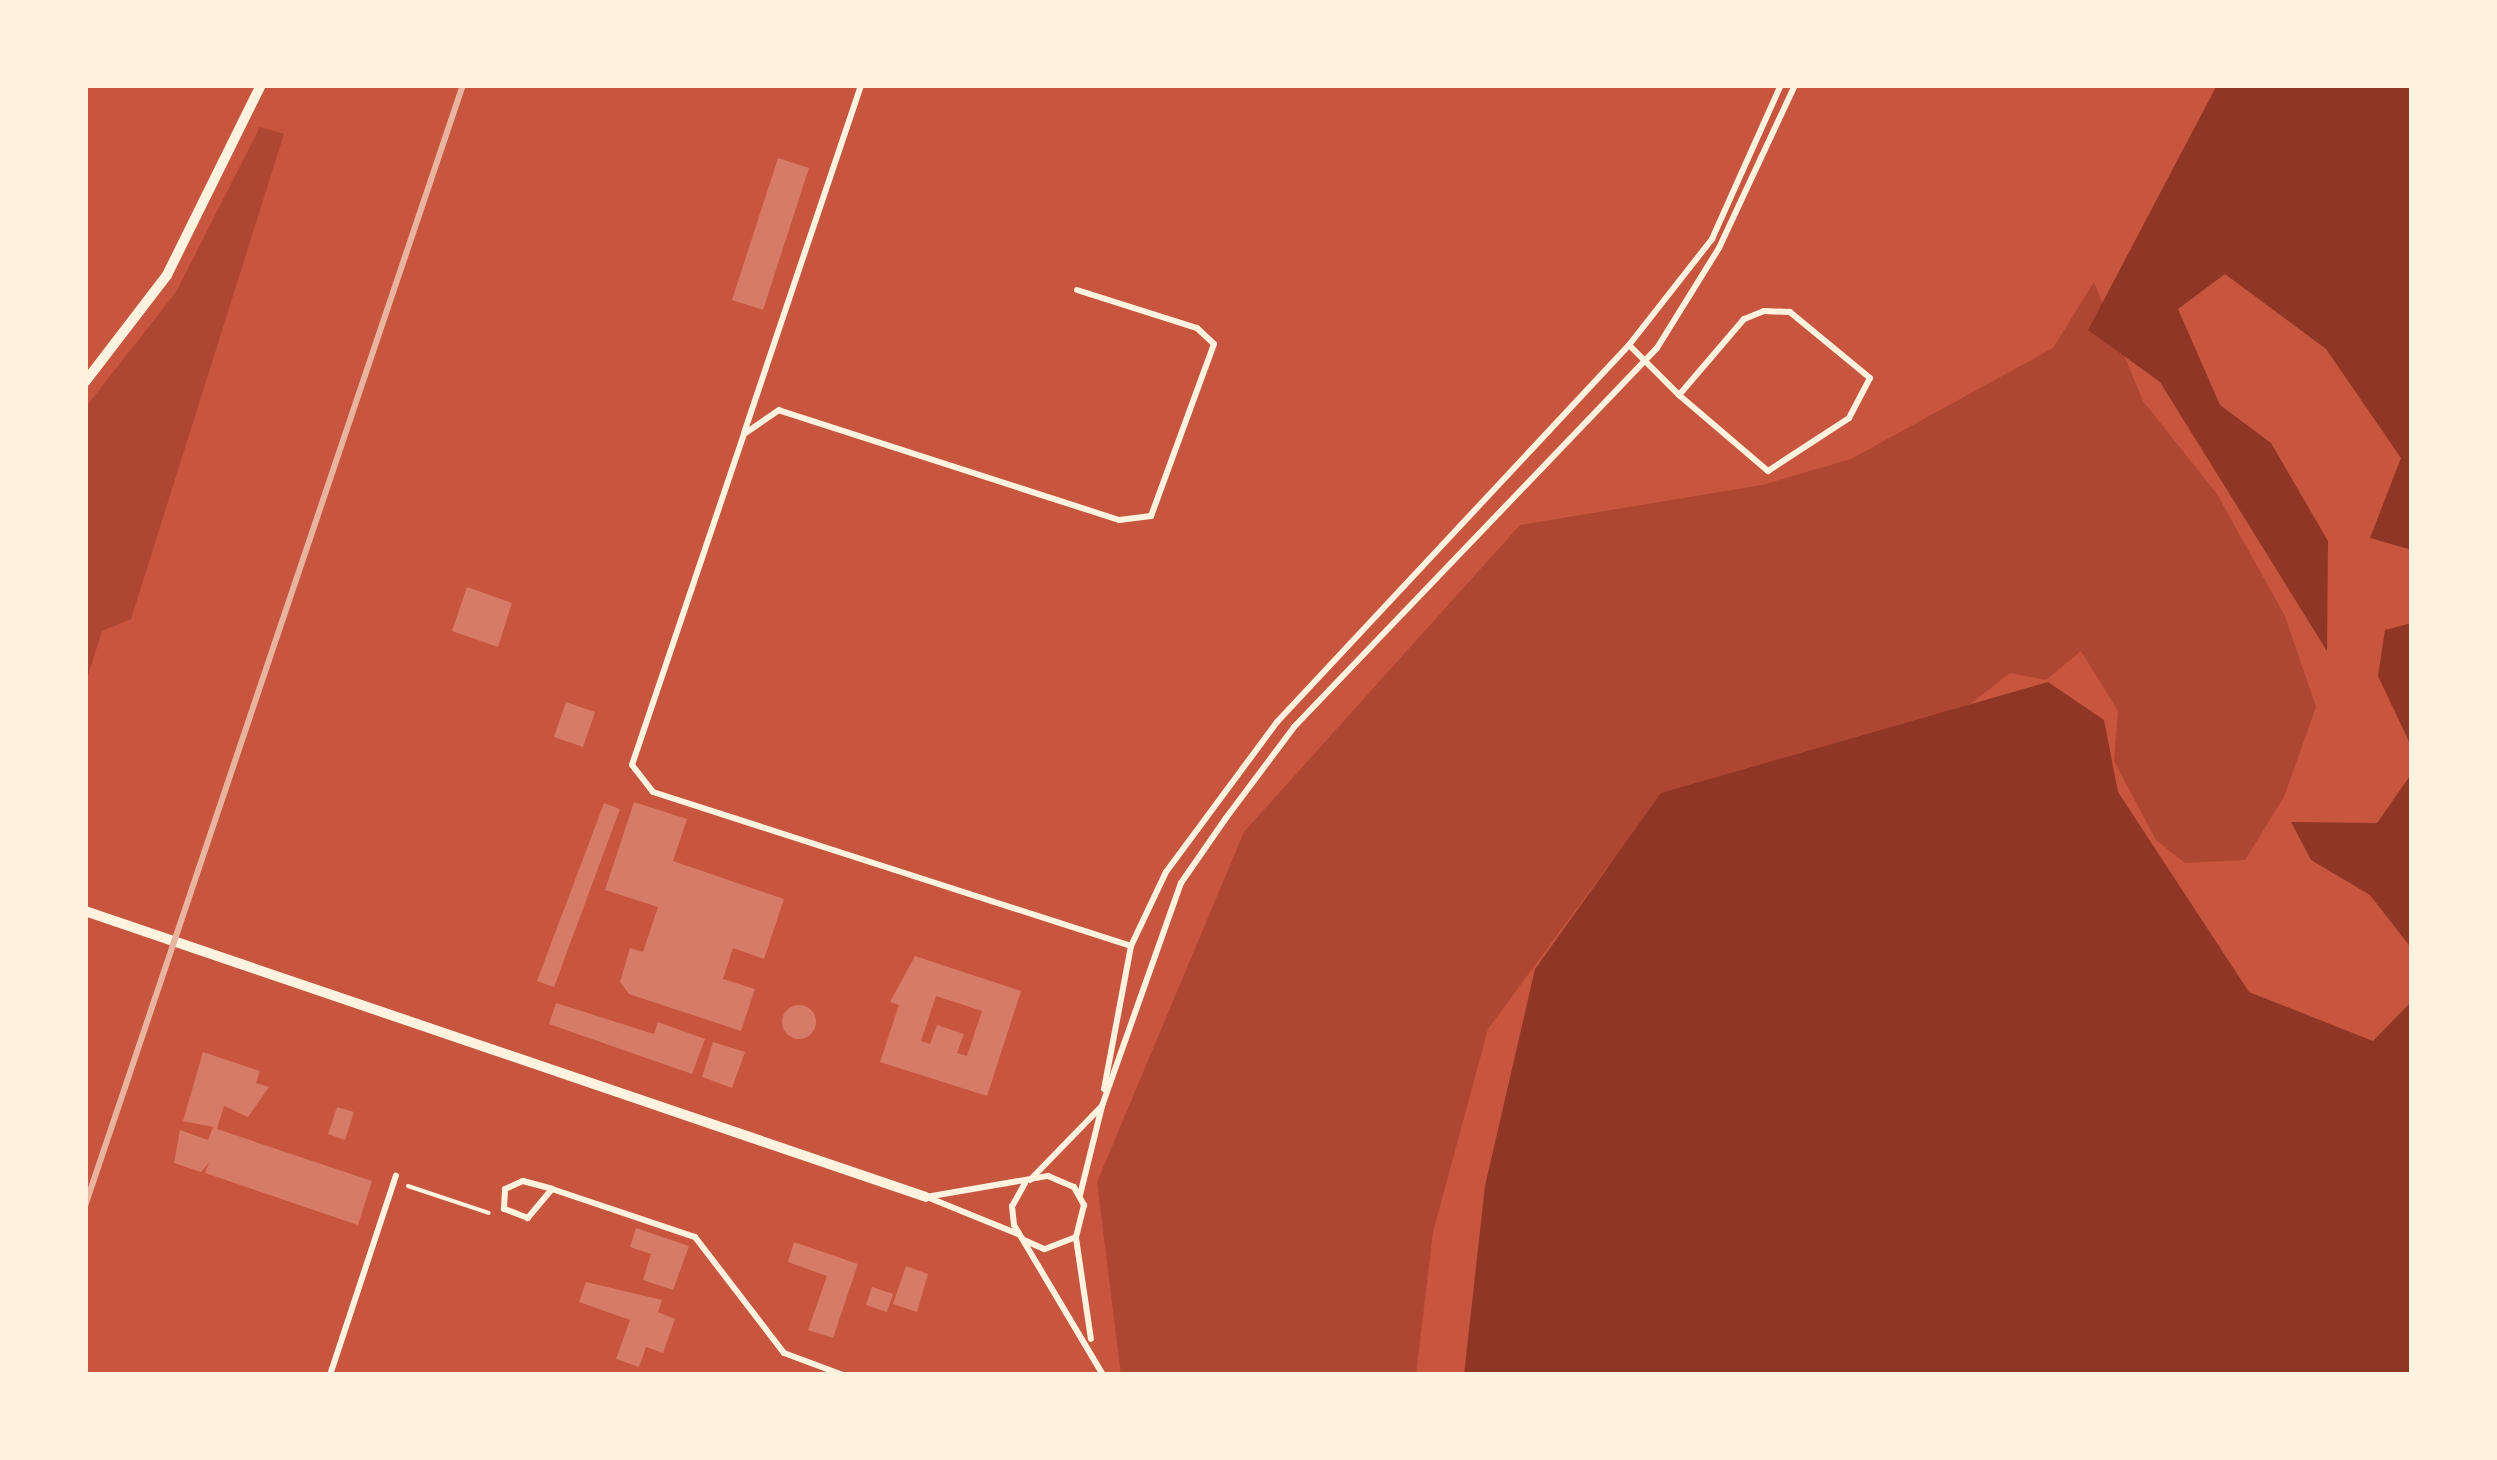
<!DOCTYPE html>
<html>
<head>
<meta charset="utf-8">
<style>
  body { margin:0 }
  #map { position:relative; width:2497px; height:1460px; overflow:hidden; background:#c8553d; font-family:Raleway,sans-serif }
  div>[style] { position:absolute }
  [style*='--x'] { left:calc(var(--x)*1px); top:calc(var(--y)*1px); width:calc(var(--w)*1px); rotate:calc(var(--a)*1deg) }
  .green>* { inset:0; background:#ae4732 }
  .water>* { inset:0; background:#8f3625 }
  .building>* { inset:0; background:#d67c66 }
  .round { border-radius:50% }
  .path>* { height:4px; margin:-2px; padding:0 2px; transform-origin:2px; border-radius:2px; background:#fff3e0 }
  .service>* { height:6px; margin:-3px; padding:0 3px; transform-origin:3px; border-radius:3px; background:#fff3e0 }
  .minor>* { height:10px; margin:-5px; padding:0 5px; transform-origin:5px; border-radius:5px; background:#fff3e0 }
  .rail>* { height:6px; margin:-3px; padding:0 3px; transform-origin:3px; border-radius:3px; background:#e9b49f }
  span { translate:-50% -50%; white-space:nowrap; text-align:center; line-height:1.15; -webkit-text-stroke:10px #fff3e0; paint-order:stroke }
  .frame { position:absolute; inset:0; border:88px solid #fff3e0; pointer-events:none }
</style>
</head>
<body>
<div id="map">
  <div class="green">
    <div style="clip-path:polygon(260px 127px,284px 134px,131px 619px,102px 631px,85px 685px,85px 408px,176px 292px)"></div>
    <div style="clip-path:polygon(2094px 282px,2143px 401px,2217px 494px,2285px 616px,2316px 707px,2284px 797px,2245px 860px,2185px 863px,2156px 840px,2114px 761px,2118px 711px,2081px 651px,2046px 680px,2010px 673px,1955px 716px,1674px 811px,1608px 866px,1488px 1029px,1433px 1232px,1416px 1375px,1121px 1375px,1097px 1182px,1244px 832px,1520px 525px,1762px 485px,1851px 459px,2053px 348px)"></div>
  </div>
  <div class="water">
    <div style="clip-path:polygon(2217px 85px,2412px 85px,2412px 550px,2370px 538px,2401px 458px,2326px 349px,2225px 274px,2178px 309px,2220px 405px,2271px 443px,2328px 541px,2327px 651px,2160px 382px,2088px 330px)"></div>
    <div style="clip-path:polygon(2412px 623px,2412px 748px,2378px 676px,2385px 630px)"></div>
    <div style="clip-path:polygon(2048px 682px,2104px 720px,2118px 792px,2249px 992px,2373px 1041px,2412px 1001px,2412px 1375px,1464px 1375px,1485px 1186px,1535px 969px,1661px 793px)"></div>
    <div style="clip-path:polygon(2412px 773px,2412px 949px,2370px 895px,2311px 860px,2291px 822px,2377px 823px)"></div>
  </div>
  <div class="building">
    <div style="clip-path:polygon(778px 158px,809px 168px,763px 310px,732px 300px)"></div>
    <div style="clip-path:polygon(467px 587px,512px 603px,498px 647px,452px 631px)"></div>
    <div style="clip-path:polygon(566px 702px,595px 712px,583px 747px,554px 737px)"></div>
    <div style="clip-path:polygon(634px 802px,687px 819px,673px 861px,784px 899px,764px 959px,733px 948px,723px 979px,755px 989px,741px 1031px,629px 994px,620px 982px,630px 948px,643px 952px,658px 907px,605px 890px)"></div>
    <div style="clip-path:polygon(604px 803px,620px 809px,554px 987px,537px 981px)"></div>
    <div style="clip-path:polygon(evenodd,915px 956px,1021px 991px,987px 1096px,880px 1062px,899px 1005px,890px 1002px,915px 956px,936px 996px,982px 1011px,967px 1056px,957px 1053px,964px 1034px,937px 1025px,930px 1044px,921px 1041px,936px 996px)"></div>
    <div style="clip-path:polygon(556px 1003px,654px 1034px,658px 1022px,705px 1039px,692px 1074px,549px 1024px)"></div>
    <div class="round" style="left:782px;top:1005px;width:34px;height:34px"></div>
    <div style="clip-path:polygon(713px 1042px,745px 1052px,732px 1088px,702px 1077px)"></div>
    <div style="clip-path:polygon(203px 1052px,260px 1071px,256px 1083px,269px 1087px,248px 1117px,224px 1106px,217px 1129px,372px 1181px,358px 1225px,205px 1173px,209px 1163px,201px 1172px,174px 1163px,180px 1130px,208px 1140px,213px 1127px,183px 1121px)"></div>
    <div style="clip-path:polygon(337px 1107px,354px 1112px,345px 1140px,328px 1134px)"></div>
    <div style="clip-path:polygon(636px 1228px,689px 1246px,673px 1290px,643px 1280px,651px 1254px,630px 1247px)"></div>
    <div style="clip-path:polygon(794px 1242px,858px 1264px,833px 1338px,808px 1330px,827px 1276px,788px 1262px)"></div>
    <div style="clip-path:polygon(906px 1266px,928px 1274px,917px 1312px,893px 1304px)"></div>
    <div style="clip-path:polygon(586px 1282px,662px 1300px,658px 1312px,675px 1319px,663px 1353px,646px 1347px,639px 1367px,616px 1359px,630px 1320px,579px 1302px)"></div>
    <div style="clip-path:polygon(872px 1287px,893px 1294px,887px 1312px,866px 1305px)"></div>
  </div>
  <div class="path">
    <div style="--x:408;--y:1186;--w:85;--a:18.4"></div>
  </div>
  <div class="service">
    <div style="--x:1077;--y:290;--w:126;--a:17.6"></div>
    <div style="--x:1197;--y:328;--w:23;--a:43"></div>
    <div style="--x:1214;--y:344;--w:183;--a:110.1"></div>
    <div style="--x:1151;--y:516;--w:32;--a:173"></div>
    <div style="--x:1119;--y:520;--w:357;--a:-162.1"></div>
    <div style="--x:779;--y:410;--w:42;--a:145.6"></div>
    <div style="--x:744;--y:434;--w:349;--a:108.7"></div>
    <div style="--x:632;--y:765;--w:34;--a:52"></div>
    <div style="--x:653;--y:792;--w:502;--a:17.86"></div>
    <div style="--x:1629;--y:345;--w:71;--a:45"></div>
    <div style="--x:1679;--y:395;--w:117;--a:40.5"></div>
    <div style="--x:1768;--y:471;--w:97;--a:-33.2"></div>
    <div style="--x:1849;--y:418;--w:45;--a:-62.3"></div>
    <div style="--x:1870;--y:378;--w:104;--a:-140.5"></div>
    <div style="--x:1790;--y:312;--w:26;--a:-178"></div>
    <div style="--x:1764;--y:311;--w:22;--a:158"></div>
    <div style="--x:1744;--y:319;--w:100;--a:130.5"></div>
    <div style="--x:744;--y:433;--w:367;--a:-71.4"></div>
    <div style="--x:1104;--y:1089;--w:146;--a:-79.3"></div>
    <div style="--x:1131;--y:946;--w:82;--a:-64.7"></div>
    <div style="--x:1166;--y:872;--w:187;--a:-53.5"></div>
    <div style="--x:1277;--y:722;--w:516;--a:-46.96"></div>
    <div style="--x:1629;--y:345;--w:135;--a:-51.9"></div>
    <div style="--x:1712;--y:239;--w:169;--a:-65.9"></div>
    <div style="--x:1030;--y:1180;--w:103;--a:-45.8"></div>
    <div style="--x:1102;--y:1106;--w:237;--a:-70.5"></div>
    <div style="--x:1181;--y:883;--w:79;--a:-55.3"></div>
    <div style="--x:1226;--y:818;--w:114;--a:-53.2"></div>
    <div style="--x:1294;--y:727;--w:525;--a:-46.24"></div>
    <div style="--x:1657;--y:348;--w:118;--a:-58.2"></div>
    <div style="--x:1719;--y:248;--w:180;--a:-65"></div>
    <div style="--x:1025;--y:1183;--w:26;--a:119"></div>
    <div style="--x:1012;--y:1206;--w:19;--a:84"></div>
    <div style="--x:1014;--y:1225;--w:174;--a:59.3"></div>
    <div style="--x:552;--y:1189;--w:38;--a:130"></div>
    <div style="--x:528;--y:1218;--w:26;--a:-159"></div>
    <div style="--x:504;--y:1209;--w:20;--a:-87"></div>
    <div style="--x:505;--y:1189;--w:20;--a:-24"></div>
    <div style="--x:523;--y:1181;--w:30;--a:15"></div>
    <div style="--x:552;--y:1189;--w:151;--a:18.6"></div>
    <div style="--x:695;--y:1237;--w:146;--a:52.5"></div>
    <div style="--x:784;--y:1353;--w:63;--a:20.4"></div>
    <div style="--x:1080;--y:1195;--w:92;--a:-76.1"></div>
    <div style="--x:926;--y:1197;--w:124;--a:-9.8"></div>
    <div style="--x:1048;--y:1176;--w:28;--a:23"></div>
    <div style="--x:1074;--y:1187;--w:21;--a:61"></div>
    <div style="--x:1084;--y:1205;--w:33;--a:104"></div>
    <div style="--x:1076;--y:1237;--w:34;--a:159"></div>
    <div style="--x:1044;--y:1249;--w:22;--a:-156"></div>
    <div style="--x:927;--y:1197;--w:98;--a:22.1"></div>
    <div style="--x:1076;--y:1238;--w:102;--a:81.6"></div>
    <div style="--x:330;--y:1375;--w:210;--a:-71.7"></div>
  </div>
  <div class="minor">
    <div style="--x:85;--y:382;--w:135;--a:-52.5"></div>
    <div style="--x:167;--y:275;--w:212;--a:-63.7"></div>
    <div style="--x:85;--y:911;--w:888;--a:18.78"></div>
  </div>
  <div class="rail">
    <div style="--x:85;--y:1206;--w:1183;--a:-71.37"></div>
  </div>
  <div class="frame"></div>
</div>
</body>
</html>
